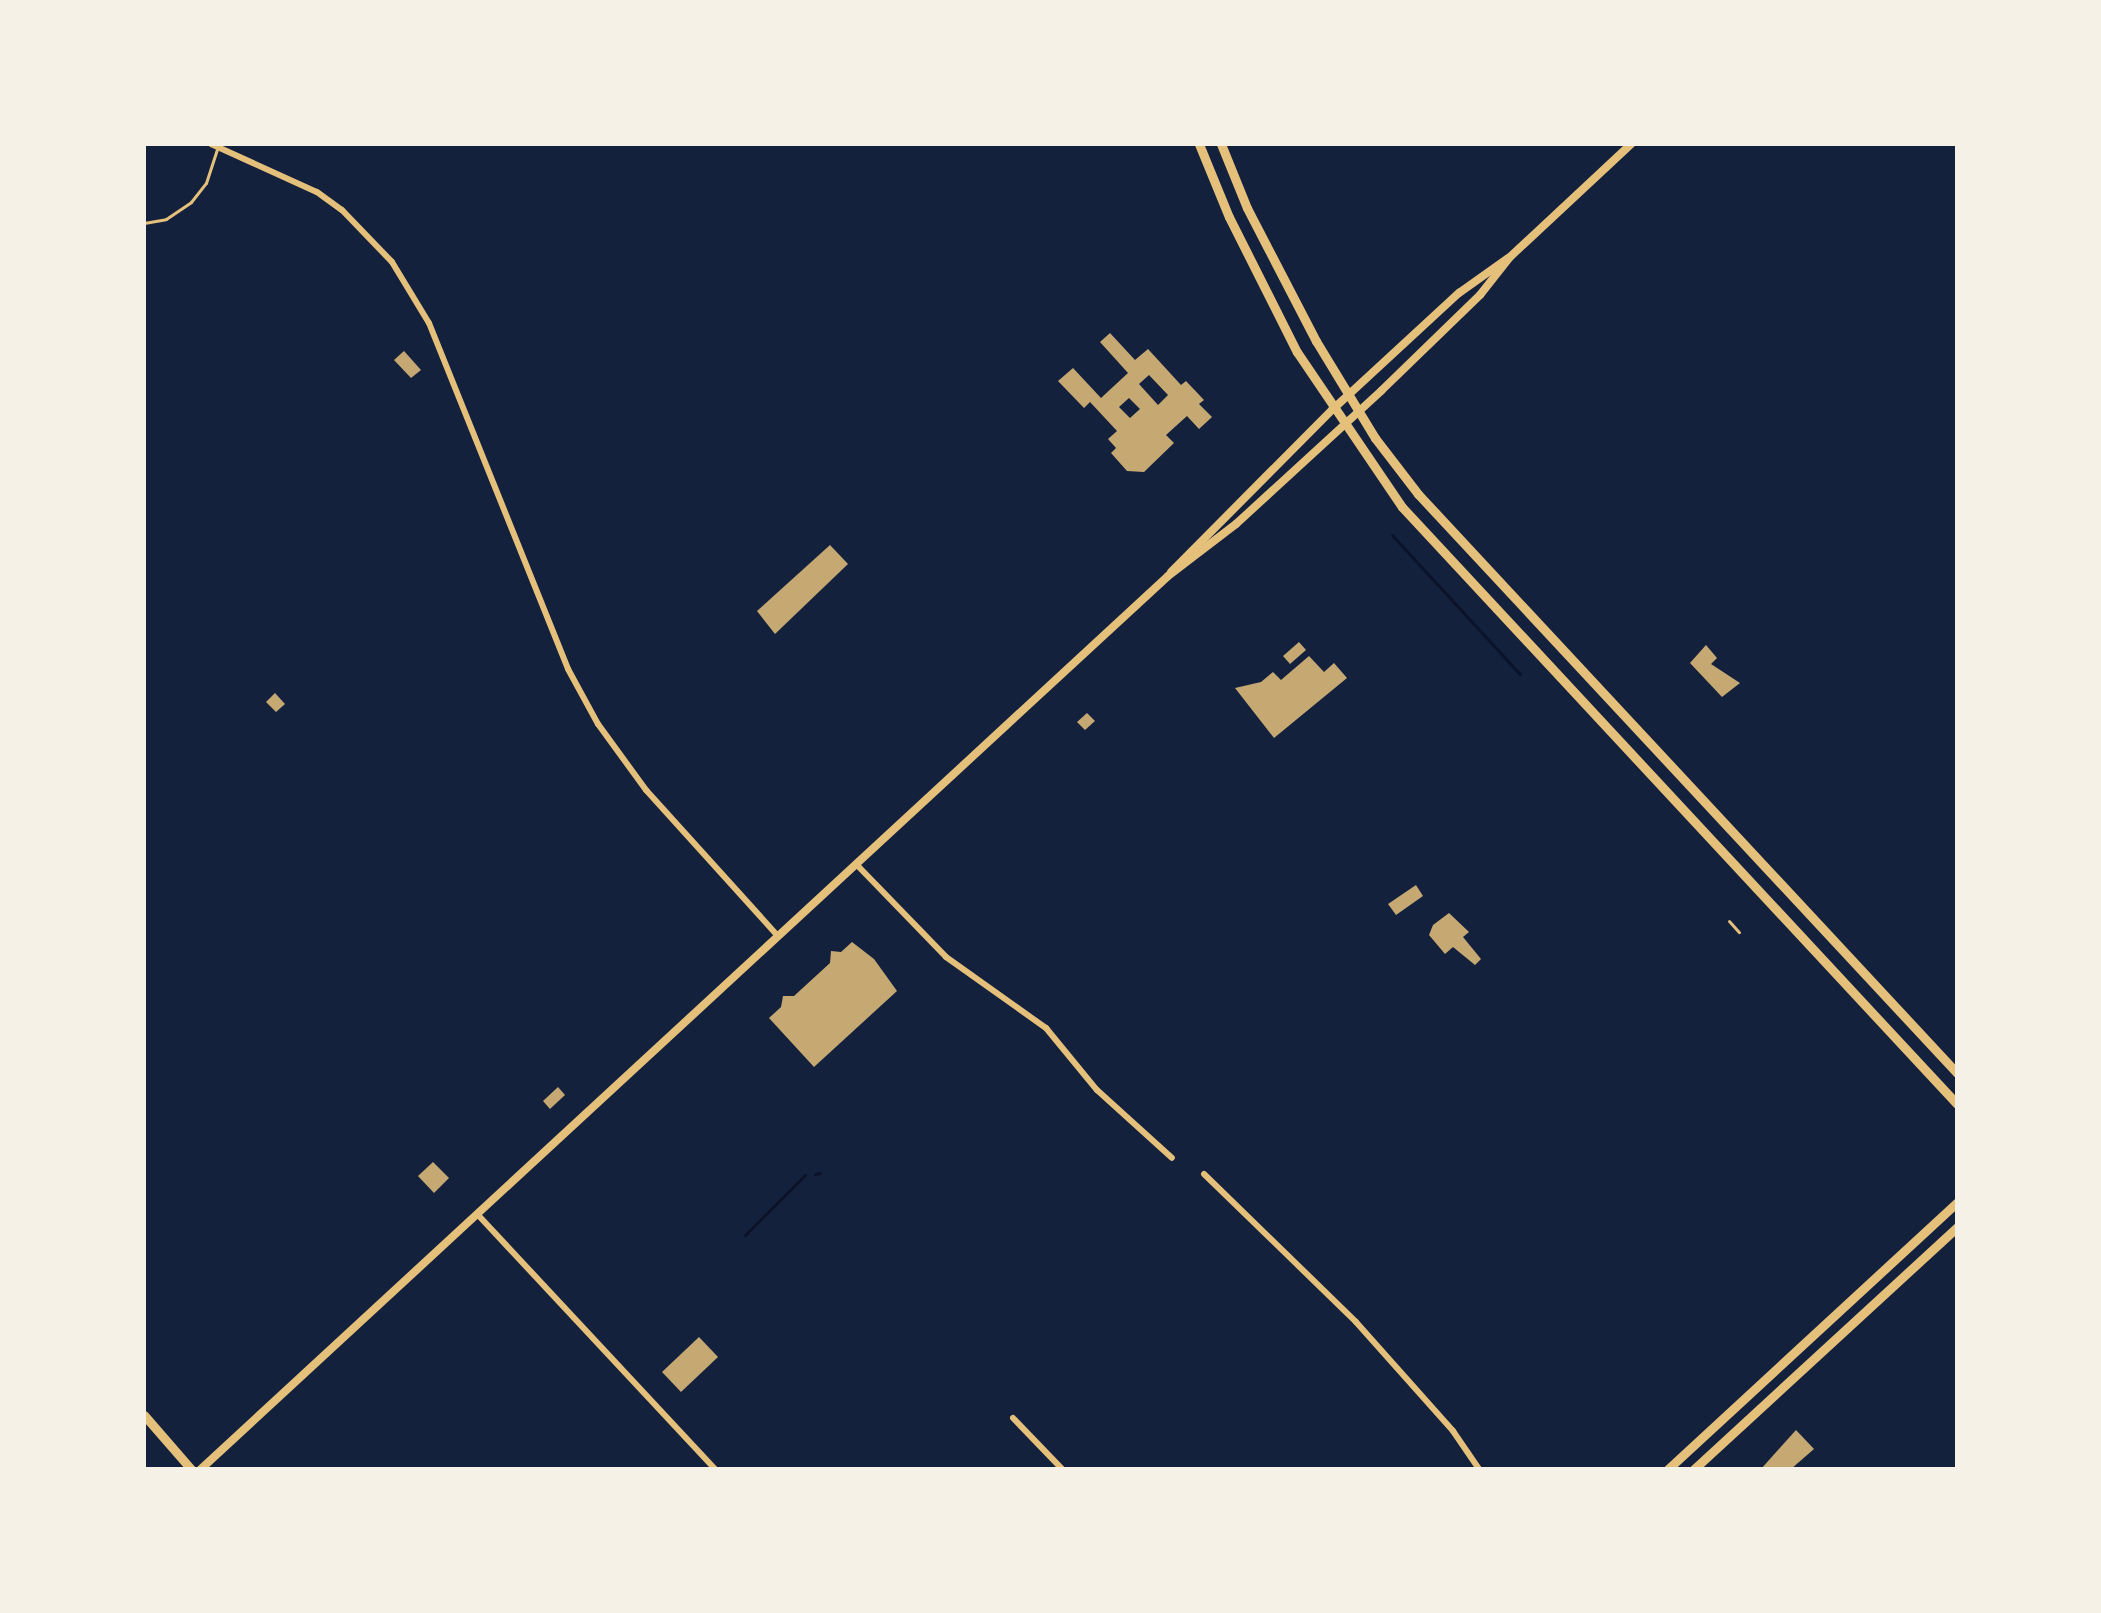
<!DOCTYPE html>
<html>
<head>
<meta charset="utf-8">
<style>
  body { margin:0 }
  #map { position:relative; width:2101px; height:1613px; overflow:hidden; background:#14213d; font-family:"Exo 2",sans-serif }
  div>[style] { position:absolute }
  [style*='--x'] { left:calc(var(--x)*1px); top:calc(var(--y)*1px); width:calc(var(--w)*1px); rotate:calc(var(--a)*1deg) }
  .stream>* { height:3px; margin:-1.5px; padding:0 1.5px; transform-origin:1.5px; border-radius:1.5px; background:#0b132b }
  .building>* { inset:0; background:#c6a872 }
  .service>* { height:3px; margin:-1.5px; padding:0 1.5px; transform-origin:1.5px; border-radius:1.5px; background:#e5c07b }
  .minor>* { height:6px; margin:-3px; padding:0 3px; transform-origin:3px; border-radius:3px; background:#e5c07b }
  .tertiary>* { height:8px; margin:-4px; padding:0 4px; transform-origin:4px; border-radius:4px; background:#e5c07b }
  .secondary>* { height:9px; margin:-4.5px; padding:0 4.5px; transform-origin:4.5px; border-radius:4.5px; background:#e5c07b }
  span { translate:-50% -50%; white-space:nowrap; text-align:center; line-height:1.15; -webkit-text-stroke:8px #f6f1e7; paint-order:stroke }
  .frame { position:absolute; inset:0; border:146px solid #f6f1e7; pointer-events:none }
</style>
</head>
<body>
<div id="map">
  <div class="stream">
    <div style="--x:1392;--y:535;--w:189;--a:47.4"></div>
    <div style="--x:815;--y:1174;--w:5;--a:-11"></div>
    <div style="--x:745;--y:1235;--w:85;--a:-45"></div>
  </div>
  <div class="building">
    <div style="clip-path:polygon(evenodd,1110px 333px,1135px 360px,1148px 349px,1181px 385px,1186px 381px,1204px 400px,1199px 404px,1212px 417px,1199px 429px,1187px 416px,1166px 435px,1174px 443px,1144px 472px,1127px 471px,1111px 453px,1116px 448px,1108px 439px,1117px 431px,1090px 402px,1084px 408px,1058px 381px,1073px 368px,1101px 398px,1128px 373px,1100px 342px,1110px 333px,1149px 375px,1168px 395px,1158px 405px,1139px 384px,1149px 375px,1110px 333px,1129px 398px,1140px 409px,1130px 418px,1119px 407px,1129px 398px)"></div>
    <div style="clip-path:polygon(404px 351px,421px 370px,411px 378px,394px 360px)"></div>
    <div style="clip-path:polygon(830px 545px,848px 564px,775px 634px,757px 611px)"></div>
    <div style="clip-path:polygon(1299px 642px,1306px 650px,1290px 664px,1283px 656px)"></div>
    <div style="clip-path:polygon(1706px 645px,1717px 658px,1711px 664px,1740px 683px,1722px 697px,1690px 663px)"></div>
    <div style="clip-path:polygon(1309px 656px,1324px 672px,1334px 663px,1347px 678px,1274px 738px,1235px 688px,1261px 682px,1273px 672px,1281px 680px)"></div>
    <div style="clip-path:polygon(275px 693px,285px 704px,276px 712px,266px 702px)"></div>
    <div style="clip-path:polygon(1087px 713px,1095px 721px,1085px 730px,1077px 722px)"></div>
    <div style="clip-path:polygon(1416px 885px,1423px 896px,1396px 915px,1388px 904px)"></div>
    <div style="clip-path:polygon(1449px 913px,1469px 932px,1463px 937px,1481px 959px,1475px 965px,1453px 947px,1445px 954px,1429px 935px,1433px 925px)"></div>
    <div style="clip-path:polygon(852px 942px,874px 959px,897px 991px,814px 1067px,769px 1018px,781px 1007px,783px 996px,794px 996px,830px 963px,831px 951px,841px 952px)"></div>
    <div style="clip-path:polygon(558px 1087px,565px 1095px,550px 1109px,543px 1101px)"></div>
    <div style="clip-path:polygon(433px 1162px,449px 1178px,434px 1193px,418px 1176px)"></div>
    <div style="clip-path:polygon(699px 1337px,718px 1357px,681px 1392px,662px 1372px)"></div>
    <div style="clip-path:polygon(1796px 1430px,1814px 1449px,1791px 1469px,1761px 1469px)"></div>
  </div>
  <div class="service">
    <div style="--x:144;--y:223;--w:22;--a:-10"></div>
    <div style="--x:166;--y:219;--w:30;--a:-34"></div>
    <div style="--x:191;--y:202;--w:24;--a:-52"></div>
    <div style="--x:206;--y:183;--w:35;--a:-72"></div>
    <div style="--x:1729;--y:921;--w:15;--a:48"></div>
  </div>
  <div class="minor">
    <div style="--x:211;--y:144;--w:116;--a:24.4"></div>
    <div style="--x:317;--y:192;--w:31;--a:36"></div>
    <div style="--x:342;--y:210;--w:72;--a:46.1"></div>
    <div style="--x:392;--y:262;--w:71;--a:58.8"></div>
    <div style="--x:429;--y:323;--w:373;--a:68.1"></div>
    <div style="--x:568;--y:669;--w:63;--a:61.4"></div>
    <div style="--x:598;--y:724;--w:82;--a:54"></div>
    <div style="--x:646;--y:790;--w:197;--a:47.9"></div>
    <div style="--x:856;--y:864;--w:129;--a:45.9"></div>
    <div style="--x:946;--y:957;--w:123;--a:35.4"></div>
    <div style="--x:1046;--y:1028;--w:80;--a:50.6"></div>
    <div style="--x:1097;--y:1090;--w:101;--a:42.2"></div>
    <div style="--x:1204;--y:1174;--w:212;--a:44.2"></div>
    <div style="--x:1356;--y:1322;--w:146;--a:48.3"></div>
    <div style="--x:1453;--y:1431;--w:46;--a:55.6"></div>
    <div style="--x:479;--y:1216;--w:346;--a:47"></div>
    <div style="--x:1013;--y:1418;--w:71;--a:46.1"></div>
  </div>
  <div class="tertiary">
    <div style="--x:1171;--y:572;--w:228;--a:-45.2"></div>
    <div style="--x:1332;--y:410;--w:173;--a:-42.7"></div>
    <div style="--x:1459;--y:293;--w:60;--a:-35.5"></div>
    <div style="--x:201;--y:1469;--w:1316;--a:-42.72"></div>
    <div style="--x:1168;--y:576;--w:86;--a:-37.4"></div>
    <div style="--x:1236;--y:524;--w:197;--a:-42.5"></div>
    <div style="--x:1381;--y:391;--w:138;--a:-44.1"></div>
    <div style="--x:1480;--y:295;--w:48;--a:-51.7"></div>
    <div style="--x:1510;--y:257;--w:166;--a:-43"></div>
  </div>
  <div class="secondary">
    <div style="--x:1199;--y:144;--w:79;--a:67.7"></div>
    <div style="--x:1229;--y:217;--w:151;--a:63.3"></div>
    <div style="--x:1297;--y:352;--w:187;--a:55.9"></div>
    <div style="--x:1402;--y:507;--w:815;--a:47.09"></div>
    <div style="--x:1221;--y:144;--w:69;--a:67.9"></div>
    <div style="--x:1247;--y:208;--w:150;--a:62.6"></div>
    <div style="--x:1316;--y:341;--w:114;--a:58.7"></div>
    <div style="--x:1375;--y:438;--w:71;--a:52.5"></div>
    <div style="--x:1418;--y:494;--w:791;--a:47.05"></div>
    <div style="--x:144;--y:1415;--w:72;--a:49"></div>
    <div style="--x:1668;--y:1469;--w:393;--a:-42.7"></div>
    <div style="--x:1694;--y:1469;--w:357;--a:-42.6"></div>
  </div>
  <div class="frame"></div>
</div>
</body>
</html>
